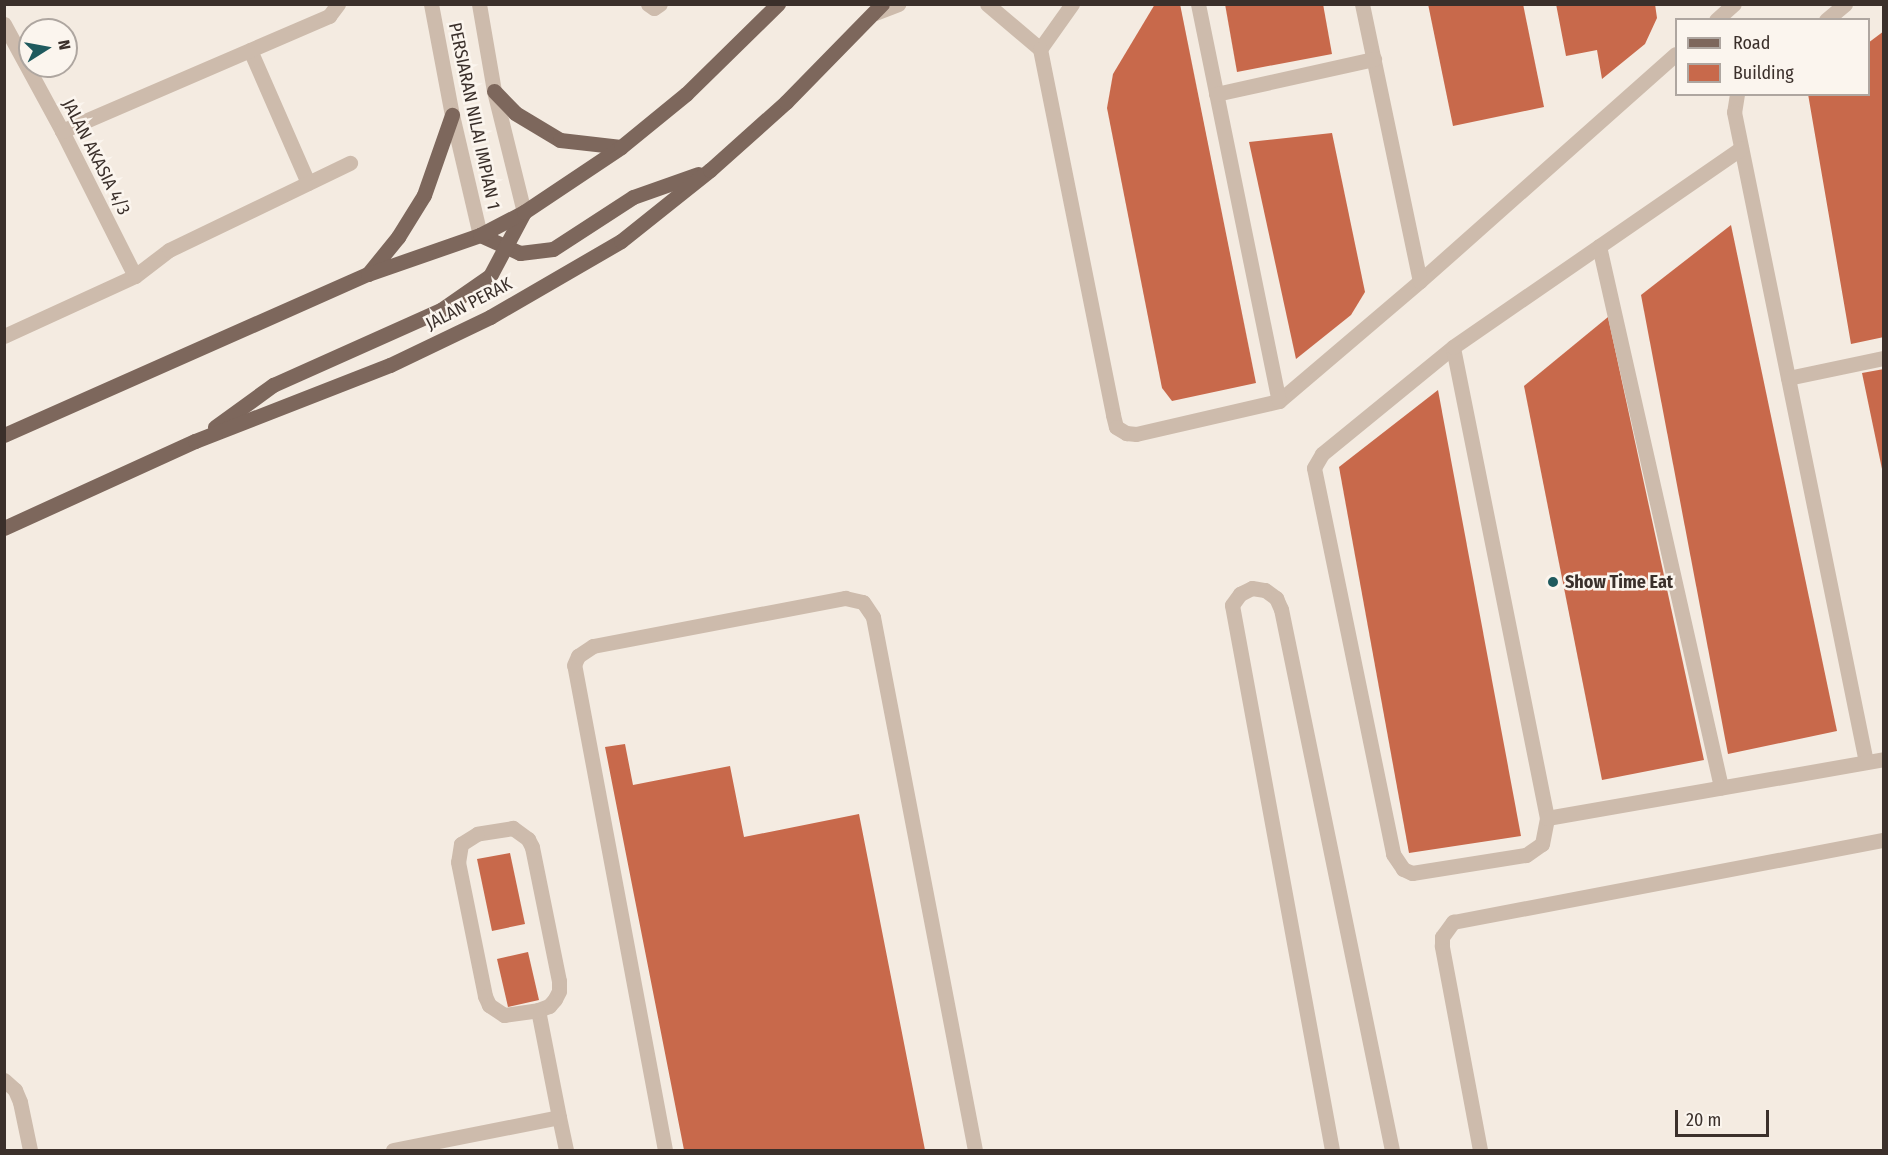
<!DOCTYPE html>
<html>
<head>
<meta charset="utf-8">
<style>
  body { margin:0 }
  #map { position:relative; width:1888px; height:1155px; overflow:hidden; background:#f4ebe1; font-family:"Fira Sans Condensed",sans-serif }
  div>[style] { position:absolute }
  [style*='--x'] { left:calc(var(--x)*1px); top:calc(var(--y)*1px); width:calc(var(--w)*1px); rotate:calc(var(--a)*1deg) }
  .building>* { inset:0; background:#c8694b }
  .minor>* { height:15px; margin:-7.5px; padding:0 7.5px; transform-origin:7.5px; border-radius:7.5px; background:#cdbbac }
  .major>* { height:15px; margin:-7.5px; padding:0 7.5px; transform-origin:7.5px; border-radius:7.5px; background:#7d675c }
  .dots>* { width:16px; height:16px; translate:-50% -50%; box-sizing:border-box; border:3px solid #fbf5ee; border-radius:50% }
  span { translate:-50% -50%; white-space:nowrap; text-align:center; line-height:1.15; -webkit-text-stroke:5px #fbf5ee; paint-order:stroke }
  .street-label { font-size:18px; color:#3b302b }
  .poi-label { font-size:18px; color:#3b302b; font-weight:700 }
  .left { translate:0 -50%; text-align:left }
  .frame { position:absolute; inset:0; border:6px solid #3b302b; pointer-events:none }
  .legend { position:absolute; left:1675px; top:18px; width:195px; height:78px; box-sizing:border-box; background:#fbf5ee; border:2px solid #aea6a0; margin:0; padding:8px 10px; list-style:none; font-size:18px; color:#3b302b }
  .legend li { display:flex; align-items:center; gap:12px; height:30px }
  .legend b { width:30px; border:2px solid #aea6a0 }
  .north { position:absolute; left:18px; top:18px; width:60px; height:60px; box-sizing:border-box; background:#fbf5ee; border:2px solid #aea6a0; border-radius:50%; rotate:79deg; font-size:16px; font-weight:700; line-height:24px; text-align:center; color:#3b302b }
  .north::after { content:''; display:block; margin:auto; width:21px; height:27px; background:#1f5a5e; clip-path:polygon(50% 0,100% 100%,50% 72%,0 100%) }
  .scale { position:absolute; left:1675px; top:1110px; width:94px; height:27px; box-sizing:border-box; border:3px solid #3b302b; border-top:0; padding-left:8px; font-size:18px; line-height:21px; white-space:nowrap; color:#3b302b; -webkit-text-stroke:4px #fbf5ee; paint-order:stroke }
</style>
</head>
<body>
<div id="map">
  <div class="building">
    <div style="clip-path:polygon(1155px 4px,1180px 4px,1256px 383px,1172px 401px,1162px 388px,1107px 108px,1113px 74px)"></div>
    <div style="clip-path:polygon(1225px 4px,1323px 4px,1332px 54px,1237px 72px)"></div>
    <div style="clip-path:polygon(1428px 4px,1523px 4px,1544px 107px,1453px 126px)"></div>
    <div style="clip-path:polygon(1556px 4px,1655px 4px,1657px 18px,1645px 44px,1602px 79px,1597px 50px,1566px 56px)"></div>
    <div style="clip-path:polygon(1884px 31px,1884px 337px,1851px 344px,1808px 94px,1868px 94px,1868px 43px)"></div>
    <div style="clip-path:polygon(1332px 133px,1365px 292px,1351px 315px,1296px 359px,1249px 142px)"></div>
    <div style="clip-path:polygon(1731px 225px,1837px 731px,1728px 754px,1641px 295px)"></div>
    <div style="clip-path:polygon(1608px 317px,1704px 760px,1602px 780px,1524px 386px)"></div>
    <div style="clip-path:polygon(1884px 369px,1884px 469px,1882px 469px,1862px 373px)"></div>
    <div style="clip-path:polygon(1438px 390px,1521px 836px,1409px 853px,1339px 467px)"></div>
    <div style="clip-path:polygon(625px 744px,633px 785px,730px 766px,744px 837px,859px 814px,925px 1150px,684px 1150px,605px 747px)"></div>
    <div style="clip-path:polygon(510px 853px,525px 924px,492px 931px,477px 859px)"></div>
    <div style="clip-path:polygon(528px 952px,539px 1000px,508px 1007px,497px 959px)"></div>
  </div>
  <div class="minor">
    <div style="--x:431;--y:4;--w:113;--a:79.3"></div>
    <div style="--x:452;--y:115;--w:123;--a:76.9"></div>
    <div style="--x:479;--y:4;--w:88;--a:80.2"></div>
    <div style="--x:494;--y:91;--w:125;--a:76.1"></div>
    <div style="--x:648;--y:4;--w:7;--a:34"></div>
    <div style="--x:654;--y:8;--w:7;--a:-34"></div>
    <div style="--x:987;--y:4;--w:70;--a:40.3"></div>
    <div style="--x:1072;--y:4;--w:55;--a:125.4"></div>
    <div style="--x:1040;--y:49;--w:373;--a:78.7"></div>
    <div style="--x:1113;--y:415;--w:12;--a:76"></div>
    <div style="--x:1116;--y:427;--w:12;--a:31"></div>
    <div style="--x:1126;--y:433;--w:10;--a:6"></div>
    <div style="--x:1136;--y:434;--w:147;--a:-13"></div>
    <div style="--x:1279;--y:401;--w:185;--a:-40.4"></div>
    <div style="--x:1420;--y:281;--w:342;--a:-41.6"></div>
    <div style="--x:1198;--y:4;--w:405;--a:78.5"></div>
    <div style="--x:1362;--y:4;--w:283;--a:78.2"></div>
    <div style="--x:875;--y:13;--w:25;--a:-21"></div>
    <div style="--x:1716;--y:20;--w:24;--a:-42"></div>
    <div style="--x:1826;--y:20;--w:25;--a:-40"></div>
    <div style="--x:4;--y:24;--w:122;--a:61.5"></div>
    <div style="--x:62;--y:131;--w:162;--a:63.3"></div>
    <div style="--x:250;--y:50;--w:145;--a:66.4"></div>
    <div style="--x:1216;--y:94;--w:162;--a:-12.5"></div>
    <div style="--x:1737;--y:94;--w:18;--a:99"></div>
    <div style="--x:1734;--y:112;--w:663;--a:78.52"></div>
    <div style="--x:62;--y:131;--w:291;--a:-23.3"></div>
    <div style="--x:329;--y:16;--w:15;--a:-53"></div>
    <div style="--x:1599;--y:246;--w:555;--a:77.29"></div>
    <div style="--x:4;--y:336;--w:144;--a:-24.6"></div>
    <div style="--x:135;--y:276;--w:43;--a:-37.4"></div>
    <div style="--x:169;--y:250;--w:201;--a:-25.7"></div>
    <div style="--x:1453;--y:347;--w:169;--a:140.8"></div>
    <div style="--x:1322;--y:454;--w:16;--a:120"></div>
    <div style="--x:1314;--y:468;--w:394;--a:78.4"></div>
    <div style="--x:1393;--y:854;--w:18;--a:56"></div>
    <div style="--x:1403;--y:869;--w:10;--a:24"></div>
    <div style="--x:1412;--y:873;--w:115;--a:-9"></div>
    <div style="--x:1526;--y:855;--w:19;--a:-35"></div>
    <div style="--x:1542;--y:844;--w:26;--a:-79"></div>
    <div style="--x:1547;--y:818;--w:480;--a:-101.3"></div>
    <div style="--x:1453;--y:347;--w:350;--a:-34.6"></div>
    <div style="--x:1788;--y:378;--w:98;--a:-11.8"></div>
    <div style="--x:1547;--y:818;--w:342;--a:-9.9"></div>
    <div style="--x:4;--y:1080;--w:15;--a:42"></div>
    <div style="--x:15;--y:1090;--w:13;--a:67"></div>
    <div style="--x:20;--y:1102;--w:49;--a:78.2"></div>
    <div style="--x:559;--y:1117;--w:34;--a:78"></div>
    <div style="--x:393;--y:1150;--w:169;--a:-11.2"></div>
    <div style="--x:559;--y:1117;--w:109;--a:-101.1"></div>
    <div style="--x:538;--y:1010;--w:12;--a:-20"></div>
    <div style="--x:549;--y:1006;--w:9;--a:-49"></div>
    <div style="--x:555;--y:999;--w:9;--a:-63"></div>
    <div style="--x:559;--y:991;--w:10;--a:-90"></div>
    <div style="--x:559;--y:981;--w:137;--a:-101.4"></div>
    <div style="--x:532;--y:847;--w:9;--a:-117"></div>
    <div style="--x:528;--y:839;--w:19;--a:-144"></div>
    <div style="--x:513;--y:828;--w:36;--a:171"></div>
    <div style="--x:477;--y:834;--w:19;--a:148"></div>
    <div style="--x:461;--y:844;--w:18;--a:99"></div>
    <div style="--x:458;--y:862;--w:137;--a:78.6"></div>
    <div style="--x:485;--y:996;--w:10;--a:66"></div>
    <div style="--x:489;--y:1005;--w:18;--a:34"></div>
    <div style="--x:504;--y:1015;--w:34;--a:-8"></div>
    <div style="--x:665;--y:1150;--w:493;--a:-100.6"></div>
    <div style="--x:574;--y:665;--w:10;--a:-66"></div>
    <div style="--x:578;--y:656;--w:18;--a:-34"></div>
    <div style="--x:593;--y:646;--w:257;--a:-10.8"></div>
    <div style="--x:845;--y:598;--w:18;--a:13"></div>
    <div style="--x:863;--y:602;--w:18;--a:56"></div>
    <div style="--x:873;--y:617;--w:543;--a:79.17"></div>
    <div style="--x:1332;--y:1150;--w:554;--a:-100.4"></div>
    <div style="--x:1232;--y:605;--w:14;--a:-54"></div>
    <div style="--x:1240;--y:594;--w:13;--a:-27"></div>
    <div style="--x:1252;--y:588;--w:13;--a:9"></div>
    <div style="--x:1265;--y:590;--w:14;--a:36"></div>
    <div style="--x:1276;--y:598;--w:12;--a:66"></div>
    <div style="--x:1281;--y:609;--w:552;--a:78.41"></div>
    <div style="--x:1480;--y:1150;--w:208;--a:-100.6"></div>
    <div style="--x:1442;--y:946;--w:9;--a:-90"></div>
    <div style="--x:1442;--y:937;--w:19;--a:-54"></div>
    <div style="--x:1453;--y:922;--w:439;--a:-10.8"></div>
  </div>
  <div class="major">
    <div style="--x:494;--y:91;--w:30;--a:46"></div>
    <div style="--x:515;--y:113;--w:52;--a:31"></div>
    <div style="--x:560;--y:140;--w:61;--a:6.5"></div>
    <div style="--x:480;--y:235;--w:44;--a:24.2"></div>
    <div style="--x:520;--y:253;--w:33;--a:-7"></div>
    <div style="--x:553;--y:249;--w:95;--a:-33"></div>
    <div style="--x:633;--y:197;--w:69;--a:-19.5"></div>
    <div style="--x:368;--y:274;--w:48;--a:-51"></div>
    <div style="--x:398;--y:237;--w:49;--a:-58.2"></div>
    <div style="--x:424;--y:195;--w:85;--a:-70.7"></div>
    <div style="--x:215;--y:427;--w:72;--a:-35.9"></div>
    <div style="--x:273;--y:385;--w:184;--a:-24.1"></div>
    <div style="--x:441;--y:310;--w:60;--a:-34.8"></div>
    <div style="--x:490;--y:276;--w:72;--a:-62"></div>
    <div style="--x:4;--y:435;--w:398;--a:-23.9"></div>
    <div style="--x:368;--y:274;--w:119;--a:-19.2"></div>
    <div style="--x:480;--y:235;--w:50;--a:-27.6"></div>
    <div style="--x:524;--y:212;--w:117;--a:-33.8"></div>
    <div style="--x:621;--y:147;--w:84;--a:-39.2"></div>
    <div style="--x:686;--y:94;--w:129;--a:-44.4"></div>
    <div style="--x:4;--y:528;--w:210;--a:-24.5"></div>
    <div style="--x:195;--y:441;--w:209;--a:-21.3"></div>
    <div style="--x:390;--y:365;--w:111;--a:-25.6"></div>
    <div style="--x:490;--y:317;--w:151;--a:-30.1"></div>
    <div style="--x:621;--y:241;--w:114;--a:-38.6"></div>
    <div style="--x:710;--y:170;--w:102;--a:-41.8"></div>
    <div style="--x:786;--y:102;--w:137;--a:-45.6"></div>
  </div>
  <div class="dots">
    <div style="left:1553px;top:582px;background:#1f5a5e"></div>
  </div>
  <div class="street-label">
    <span style="left:474px;top:116px;rotate:78deg">PERSIARAN NILAI IMPIAN 1</span>
    <span style="left:96px;top:157px;rotate:63deg">JALAN AKASIA 4/3</span>
    <span style="left:469px;top:304px;rotate:-27deg">JALAN PERAK</span>
  </div>
  <div class="poi-label">
    <span class="left" style="left:1565px;top:582px">Show Time Eat</span>
  </div>
  <div class="frame"></div>
  <ul class="legend">
  <li><b style="height:8px;background:#7d675c"></b>Road</li>
  <li><b style="height:16px;background:#c8694b"></b>Building</li>
  </ul>
  <div class="north">N</div>
  <div class="scale">20 m</div>
</div>
</body>
</html>
